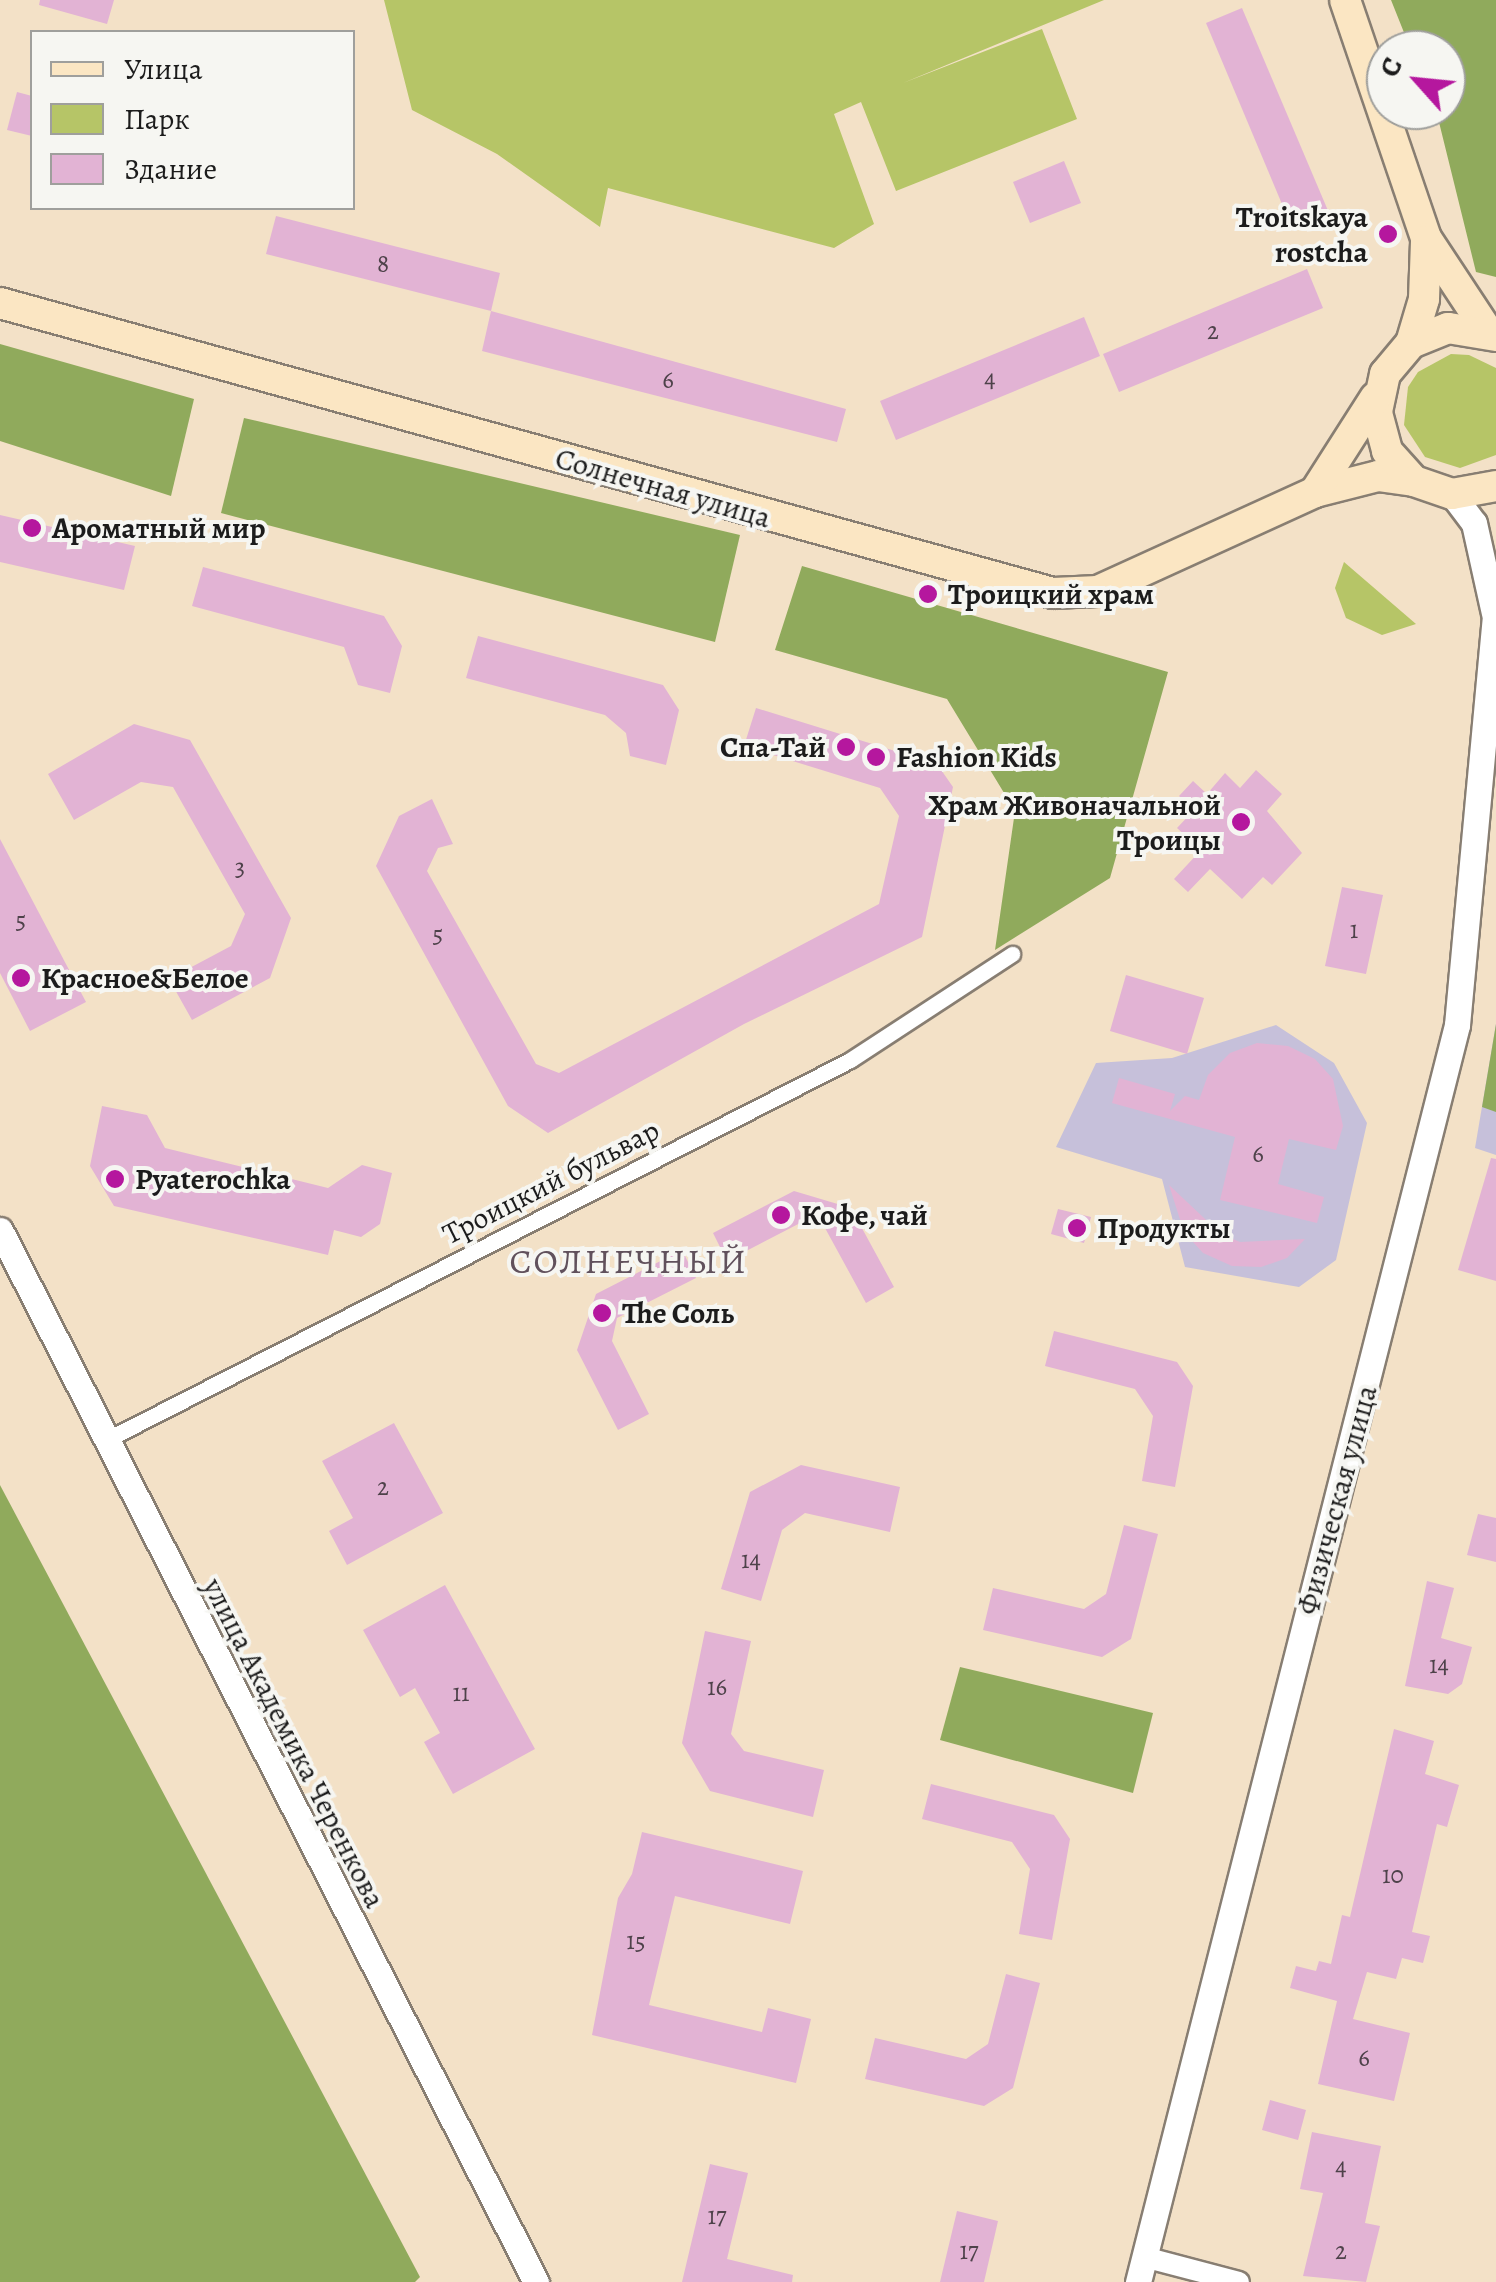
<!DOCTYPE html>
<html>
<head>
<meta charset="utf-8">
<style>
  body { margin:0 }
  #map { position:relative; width:1496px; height:2282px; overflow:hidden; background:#f3e1c7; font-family:Alegreya,serif }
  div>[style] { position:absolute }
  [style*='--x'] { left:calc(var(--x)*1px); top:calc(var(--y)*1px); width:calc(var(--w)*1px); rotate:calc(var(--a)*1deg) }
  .industrial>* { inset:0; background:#c6c0da }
  .green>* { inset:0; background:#b6c567 }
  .forest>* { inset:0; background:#90aa5c }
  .building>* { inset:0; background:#e2b3d4 }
  .roads { filter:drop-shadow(2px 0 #887e72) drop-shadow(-2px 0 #887e72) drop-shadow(0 2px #887e72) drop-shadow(0 -2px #887e72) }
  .pedestrian>* { height:15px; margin:-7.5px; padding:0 7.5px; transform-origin:7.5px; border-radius:7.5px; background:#fff }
  .minor>* { height:20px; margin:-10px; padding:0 10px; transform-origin:10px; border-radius:10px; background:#fff }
  .tertiary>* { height:25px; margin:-12.5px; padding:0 12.5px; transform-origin:12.5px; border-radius:12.5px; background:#fff }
  .secondary>* { height:30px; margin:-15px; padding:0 15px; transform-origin:15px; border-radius:15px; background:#fbe6c3 }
  .dots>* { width:28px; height:28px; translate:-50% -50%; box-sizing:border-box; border:5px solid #f6f6f2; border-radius:50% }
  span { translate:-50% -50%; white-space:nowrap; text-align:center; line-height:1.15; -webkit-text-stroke:8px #f6f6f2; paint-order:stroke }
  .number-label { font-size:25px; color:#4e424a }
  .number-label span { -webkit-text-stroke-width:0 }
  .poi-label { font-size:30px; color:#1c1c1c; font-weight:700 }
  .right { translate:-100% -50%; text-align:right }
  .left { translate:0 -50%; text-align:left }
  .street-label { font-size:30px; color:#1c1c1c }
  .quarter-label { font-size:35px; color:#61515c; letter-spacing:2.5px }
  .legend { position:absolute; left:30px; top:30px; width:325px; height:180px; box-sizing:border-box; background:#f6f6f2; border:2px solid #9f9f9c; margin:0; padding:12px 18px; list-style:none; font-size:30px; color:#1c1c1c }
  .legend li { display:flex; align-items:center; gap:20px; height:50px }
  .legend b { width:50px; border:2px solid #9f9f9c }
  .north { position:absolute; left:1366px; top:30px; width:100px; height:100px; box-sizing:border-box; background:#f6f6f2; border:2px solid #9f9f9c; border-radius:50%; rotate:297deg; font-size:28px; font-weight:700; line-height:40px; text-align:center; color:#1c1c1c }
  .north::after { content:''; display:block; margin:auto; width:35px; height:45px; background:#b5179e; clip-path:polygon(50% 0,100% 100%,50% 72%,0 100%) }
</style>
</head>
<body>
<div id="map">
  <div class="industrial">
    <div style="clip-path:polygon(1496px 1024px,1496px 1155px,1475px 1148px)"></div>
    <div style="clip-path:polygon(1276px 1025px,1334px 1063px,1367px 1123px,1336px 1260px,1299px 1287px,1185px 1267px,1162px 1179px,1056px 1147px,1096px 1063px,1172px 1058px)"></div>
  </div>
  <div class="green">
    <div style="clip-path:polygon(384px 0,1104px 0,903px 83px,1042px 29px,1077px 119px,896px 191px,861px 102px,834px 114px,874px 224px,834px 248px,608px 188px,600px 227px,497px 154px,412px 110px)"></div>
    <div style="clip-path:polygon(1451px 354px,1469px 355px,1496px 368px,1496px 455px,1460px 468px,1425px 457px,1404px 425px,1408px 387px,1418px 372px)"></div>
    <div style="clip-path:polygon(1344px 562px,1416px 624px,1382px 635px,1346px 618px,1335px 588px)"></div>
  </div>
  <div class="forest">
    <div style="clip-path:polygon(1391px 0,1496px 0,1496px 277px,1476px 272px,1436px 110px,1446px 110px,1446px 50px,1411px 50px)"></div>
    <div style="clip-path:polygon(0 344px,194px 399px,171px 496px,0 441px)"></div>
    <div style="clip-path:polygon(244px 418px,740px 535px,715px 642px,221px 513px)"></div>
    <div style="clip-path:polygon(802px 566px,1168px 672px,1110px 878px,995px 950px,1015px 811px,947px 699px,775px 650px)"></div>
    <div style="clip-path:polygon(1496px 1024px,1496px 1112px,1482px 1107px)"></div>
    <div style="clip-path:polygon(0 1485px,420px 2277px,415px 2282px,0 2282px)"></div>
    <div style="clip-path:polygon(960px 1667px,1153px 1713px,1133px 1793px,940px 1740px)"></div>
  </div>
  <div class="building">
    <div style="clip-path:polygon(40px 0,114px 0,107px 24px,39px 5px)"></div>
    <div style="clip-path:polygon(1242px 8px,1329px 213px,1292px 228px,1206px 23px)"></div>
    <div style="clip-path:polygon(17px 92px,32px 96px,32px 136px,7px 130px)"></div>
    <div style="clip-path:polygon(1064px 161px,1081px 203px,1030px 223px,1013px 182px)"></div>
    <div style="clip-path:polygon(276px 216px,500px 273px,491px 311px,266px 254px)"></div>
    <div style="clip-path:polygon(1307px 269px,1323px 308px,1119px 392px,1103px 354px)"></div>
    <div style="clip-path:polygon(491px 311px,846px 409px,837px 442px,482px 351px)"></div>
    <div style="clip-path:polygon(1084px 317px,1100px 356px,896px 440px,880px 401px)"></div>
    <div style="clip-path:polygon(0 515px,135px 546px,124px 590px,0 562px)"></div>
    <div style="clip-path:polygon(203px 567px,384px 616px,402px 646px,390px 693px,358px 685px,344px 647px,192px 606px)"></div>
    <div style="clip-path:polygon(478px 636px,663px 685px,679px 710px,666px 765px,630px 756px,626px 733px,605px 715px,466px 678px)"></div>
    <div style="clip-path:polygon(756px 708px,937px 764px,953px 787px,922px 937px,744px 1024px,548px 1133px,508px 1106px,376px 866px,399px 816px,432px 799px,453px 844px,438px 848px,427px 871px,536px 1064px,559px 1073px,879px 904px,899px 816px,880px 788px,744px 746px)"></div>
    <div style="clip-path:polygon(134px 724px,190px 740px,291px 918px,270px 978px,192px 1020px,169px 979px,231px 946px,245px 914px,173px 787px,141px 782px,74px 820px,48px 774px)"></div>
    <div style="clip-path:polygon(1256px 770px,1282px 794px,1267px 811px,1302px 853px,1272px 885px,1263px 877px,1242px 899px,1210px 869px,1188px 892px,1174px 879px,1201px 850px,1177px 828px,1194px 810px,1179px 796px,1193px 781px,1207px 794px,1225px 773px,1240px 788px)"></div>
    <div style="clip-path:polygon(0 839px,86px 1002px,30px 1031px,0 973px)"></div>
    <div style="clip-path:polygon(1342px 887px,1383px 895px,1366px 974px,1325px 966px)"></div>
    <div style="clip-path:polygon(1126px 975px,1204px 998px,1187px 1054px,1110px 1031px)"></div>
    <div style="clip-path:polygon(1257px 1043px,1288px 1046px,1315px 1059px,1333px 1079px,1343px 1126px,1336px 1150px,1289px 1139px,1278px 1184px,1324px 1197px,1317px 1223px,1220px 1200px,1235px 1137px,1112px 1103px,1119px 1078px,1175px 1094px,1170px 1111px,1185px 1096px,1199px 1100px,1208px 1075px,1230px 1053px)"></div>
    <div style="clip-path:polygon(102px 1106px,147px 1115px,165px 1148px,328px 1188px,362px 1165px,392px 1173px,380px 1224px,361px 1237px,334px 1230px,328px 1255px,114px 1206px,90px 1166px)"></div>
    <div style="clip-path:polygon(1491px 1158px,1496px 1159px,1496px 1281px,1458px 1270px)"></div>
    <div style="clip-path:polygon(1169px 1185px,1221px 1234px,1240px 1242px,1305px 1239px,1287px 1258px,1261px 1267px,1232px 1266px,1203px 1253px,1184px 1232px)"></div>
    <div style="clip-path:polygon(794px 1191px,851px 1208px,894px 1287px,866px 1303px,825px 1228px,806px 1220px,727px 1261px,713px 1233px)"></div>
    <div style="clip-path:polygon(1058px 1209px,1091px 1217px,1084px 1243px,1051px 1234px)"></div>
    <div style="clip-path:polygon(682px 1250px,696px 1278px,617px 1318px,612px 1341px,649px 1414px,618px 1430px,577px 1350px,596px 1294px)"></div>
    <div style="clip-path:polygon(1054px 1331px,1177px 1362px,1193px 1386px,1175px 1487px,1142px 1481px,1153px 1416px,1135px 1389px,1045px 1366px)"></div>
    <div style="clip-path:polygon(394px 1423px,443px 1513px,347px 1565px,329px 1531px,353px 1518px,322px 1461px)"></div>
    <div style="clip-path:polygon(801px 1465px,900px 1487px,890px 1532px,805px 1513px,782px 1530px,761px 1601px,721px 1589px,750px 1492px)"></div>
    <div style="clip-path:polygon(1478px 1514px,1496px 1518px,1496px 1562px,1467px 1555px)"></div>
    <div style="clip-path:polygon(1124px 1525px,1158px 1534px,1131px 1639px,1102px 1657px,983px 1630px,993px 1588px,1084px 1609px,1106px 1594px)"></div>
    <div style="clip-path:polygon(1427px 1581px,1454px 1588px,1441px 1638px,1472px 1647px,1462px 1684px,1448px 1694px,1405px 1686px)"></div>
    <div style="clip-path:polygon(445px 1585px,535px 1749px,453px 1794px,424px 1742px,440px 1733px,415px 1688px,400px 1697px,363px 1630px)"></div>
    <div style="clip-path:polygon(705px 1631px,751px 1641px,731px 1734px,744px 1751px,824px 1770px,813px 1817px,710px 1791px,682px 1743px)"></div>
    <div style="clip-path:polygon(1394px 1729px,1434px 1741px,1425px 1774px,1459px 1785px,1447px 1827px,1437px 1824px,1412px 1932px,1430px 1936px,1423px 1963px,1402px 1958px,1396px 1979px,1367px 1972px,1353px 2019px,1410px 2033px,1394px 2101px,1318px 2084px,1337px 2001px,1290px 1988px,1296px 1966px,1316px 1971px,1319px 1961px,1331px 1964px,1342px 1915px,1350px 1917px)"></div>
    <div style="clip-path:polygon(931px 1784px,1054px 1815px,1070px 1839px,1052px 1940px,1019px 1934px,1030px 1869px,1012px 1842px,922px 1819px)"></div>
    <div style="clip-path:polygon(642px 1832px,803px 1871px,790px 1924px,675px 1896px,649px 2005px,762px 2032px,768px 2008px,811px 2019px,796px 2083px,592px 2035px,618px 1898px,632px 1874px)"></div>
    <div style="clip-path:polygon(1006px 1974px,1040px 1983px,1013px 2088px,984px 2106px,865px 2079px,875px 2038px,966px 2059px,988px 2044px)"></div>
    <div style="clip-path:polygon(1270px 2100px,1306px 2110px,1298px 2140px,1262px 2130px)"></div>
    <div style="clip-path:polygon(1312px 2132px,1381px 2146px,1365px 2223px,1380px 2226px,1366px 2282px,1303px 2276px,1323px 2193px,1300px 2189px)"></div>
    <div style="clip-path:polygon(710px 2164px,748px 2173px,727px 2259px,793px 2275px,792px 2282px,682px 2282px)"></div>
    <div style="clip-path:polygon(957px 2211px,998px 2221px,984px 2282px,940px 2282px)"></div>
  </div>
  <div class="roads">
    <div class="pedestrian">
      <div style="--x:104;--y:1441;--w:838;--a:-27.05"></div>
      <div style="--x:850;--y:1060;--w:194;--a:-33.2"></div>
    </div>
    <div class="minor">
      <div style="--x:1144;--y:2257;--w:98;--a:14.7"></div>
    </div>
    <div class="tertiary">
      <div style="--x:1452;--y:494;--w:36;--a:53"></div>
      <div style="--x:1474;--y:523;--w:92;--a:77.5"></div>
      <div style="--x:0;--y:1230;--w:1181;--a:63"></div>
      <div style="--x:1138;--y:2282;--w:1297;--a:-75.76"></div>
      <div style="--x:1457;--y:1025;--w:423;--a:-84.7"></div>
    </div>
    <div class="secondary">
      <div style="--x:1345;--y:0;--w:251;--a:71.2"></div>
      <div style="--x:1426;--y:238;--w:113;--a:56.6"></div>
      <div style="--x:0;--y:303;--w:1092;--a:15.4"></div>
      <div style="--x:1053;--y:593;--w:45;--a:-2.5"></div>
      <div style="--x:1098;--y:591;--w:239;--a:-24.5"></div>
      <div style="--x:1315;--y:492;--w:65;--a:-14.3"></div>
      <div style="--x:1378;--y:476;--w:36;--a:8"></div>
      <div style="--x:1496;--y:336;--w:49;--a:-170.5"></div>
      <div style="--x:1448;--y:328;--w:40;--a:158"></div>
      <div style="--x:1411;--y:343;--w:40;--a:130"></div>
      <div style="--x:1385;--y:374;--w:40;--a:102"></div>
      <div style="--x:1377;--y:413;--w:39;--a:75"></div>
      <div style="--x:1387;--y:451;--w:40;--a:48"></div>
      <div style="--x:1414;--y:481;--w:40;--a:18.9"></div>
      <div style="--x:1452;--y:494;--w:45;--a:-10.3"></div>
      <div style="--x:1411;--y:343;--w:46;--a:-73.5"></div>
      <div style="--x:1424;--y:299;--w:58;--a:-88"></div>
      <div style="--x:1315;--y:492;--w:112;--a:-57.4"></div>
    </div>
  </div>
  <div class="dots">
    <div style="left:1388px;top:234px;background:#b5179e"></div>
    <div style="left:32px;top:528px;background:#b5179e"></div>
    <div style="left:928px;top:594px;background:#b5179e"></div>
    <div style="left:846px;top:747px;background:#b5179e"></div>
    <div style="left:876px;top:757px;background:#b5179e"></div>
    <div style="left:1241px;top:822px;background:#b5179e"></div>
    <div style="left:21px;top:978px;background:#b5179e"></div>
    <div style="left:115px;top:1179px;background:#b5179e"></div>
    <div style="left:781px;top:1215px;background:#b5179e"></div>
    <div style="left:1077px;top:1228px;background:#b5179e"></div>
    <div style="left:602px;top:1313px;background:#b5179e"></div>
  </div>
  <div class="number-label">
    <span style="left:383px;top:264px">8</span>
    <span style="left:1213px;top:331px">2</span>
    <span style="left:990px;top:379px">4</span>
    <span style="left:668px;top:380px">6</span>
    <span style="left:240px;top:867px">3</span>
    <span style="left:21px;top:920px">5</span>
    <span style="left:1354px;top:930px">1</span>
    <span style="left:438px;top:934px">5</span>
    <span style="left:1258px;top:1154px">6</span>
    <span style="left:383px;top:1487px">2</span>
    <span style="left:751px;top:1560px">14</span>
    <span style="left:1439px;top:1665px">14</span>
    <span style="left:717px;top:1687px">16</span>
    <span style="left:461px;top:1693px">11</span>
    <span style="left:1393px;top:1875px">10</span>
    <span style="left:636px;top:1941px">15</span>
    <span style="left:1364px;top:2058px">6</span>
    <span style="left:1341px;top:2167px">4</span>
    <span style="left:717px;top:2216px">17</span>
    <span style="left:969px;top:2251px">17</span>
    <span style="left:1341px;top:2251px">2</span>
  </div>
  <div class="poi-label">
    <span class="right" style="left:1368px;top:234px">Troitskaya<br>rostcha</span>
    <span class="left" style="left:52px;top:528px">Ароматный мир</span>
    <span class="left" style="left:948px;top:594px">Троицкий храм</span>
    <span class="right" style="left:826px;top:747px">Спа-Тай</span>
    <span class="left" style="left:896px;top:757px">Fashion Kids</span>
    <span class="right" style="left:1221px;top:822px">Храм Живоначальной<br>Троицы</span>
    <span class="left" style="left:41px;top:978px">Красное&amp;Белое</span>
    <span class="left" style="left:135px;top:1179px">Pyaterochka</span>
    <span class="left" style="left:801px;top:1215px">Кофе, чай</span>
    <span class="left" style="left:1097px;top:1228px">Продукты</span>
    <span class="left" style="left:622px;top:1313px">The Соль</span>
  </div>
  <div class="street-label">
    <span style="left:663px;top:488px;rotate:16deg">Солнечная улица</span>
    <span style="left:551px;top:1182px;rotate:-27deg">Троицкий бульвар</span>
    <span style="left:1337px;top:1500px;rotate:-75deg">Физическая улица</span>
    <span style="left:294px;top:1743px;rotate:63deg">улица Академика Черенкова</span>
  </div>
  <div class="quarter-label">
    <span style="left:629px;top:1261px">СОЛНЕЧНЫЙ</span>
  </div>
  <ul class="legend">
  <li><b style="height:12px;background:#fbe6c3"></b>Улица</li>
  <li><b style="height:28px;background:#b6c567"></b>Парк</li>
  <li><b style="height:28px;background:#e2b3d4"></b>Здание</li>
  </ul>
  <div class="north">С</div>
</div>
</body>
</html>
